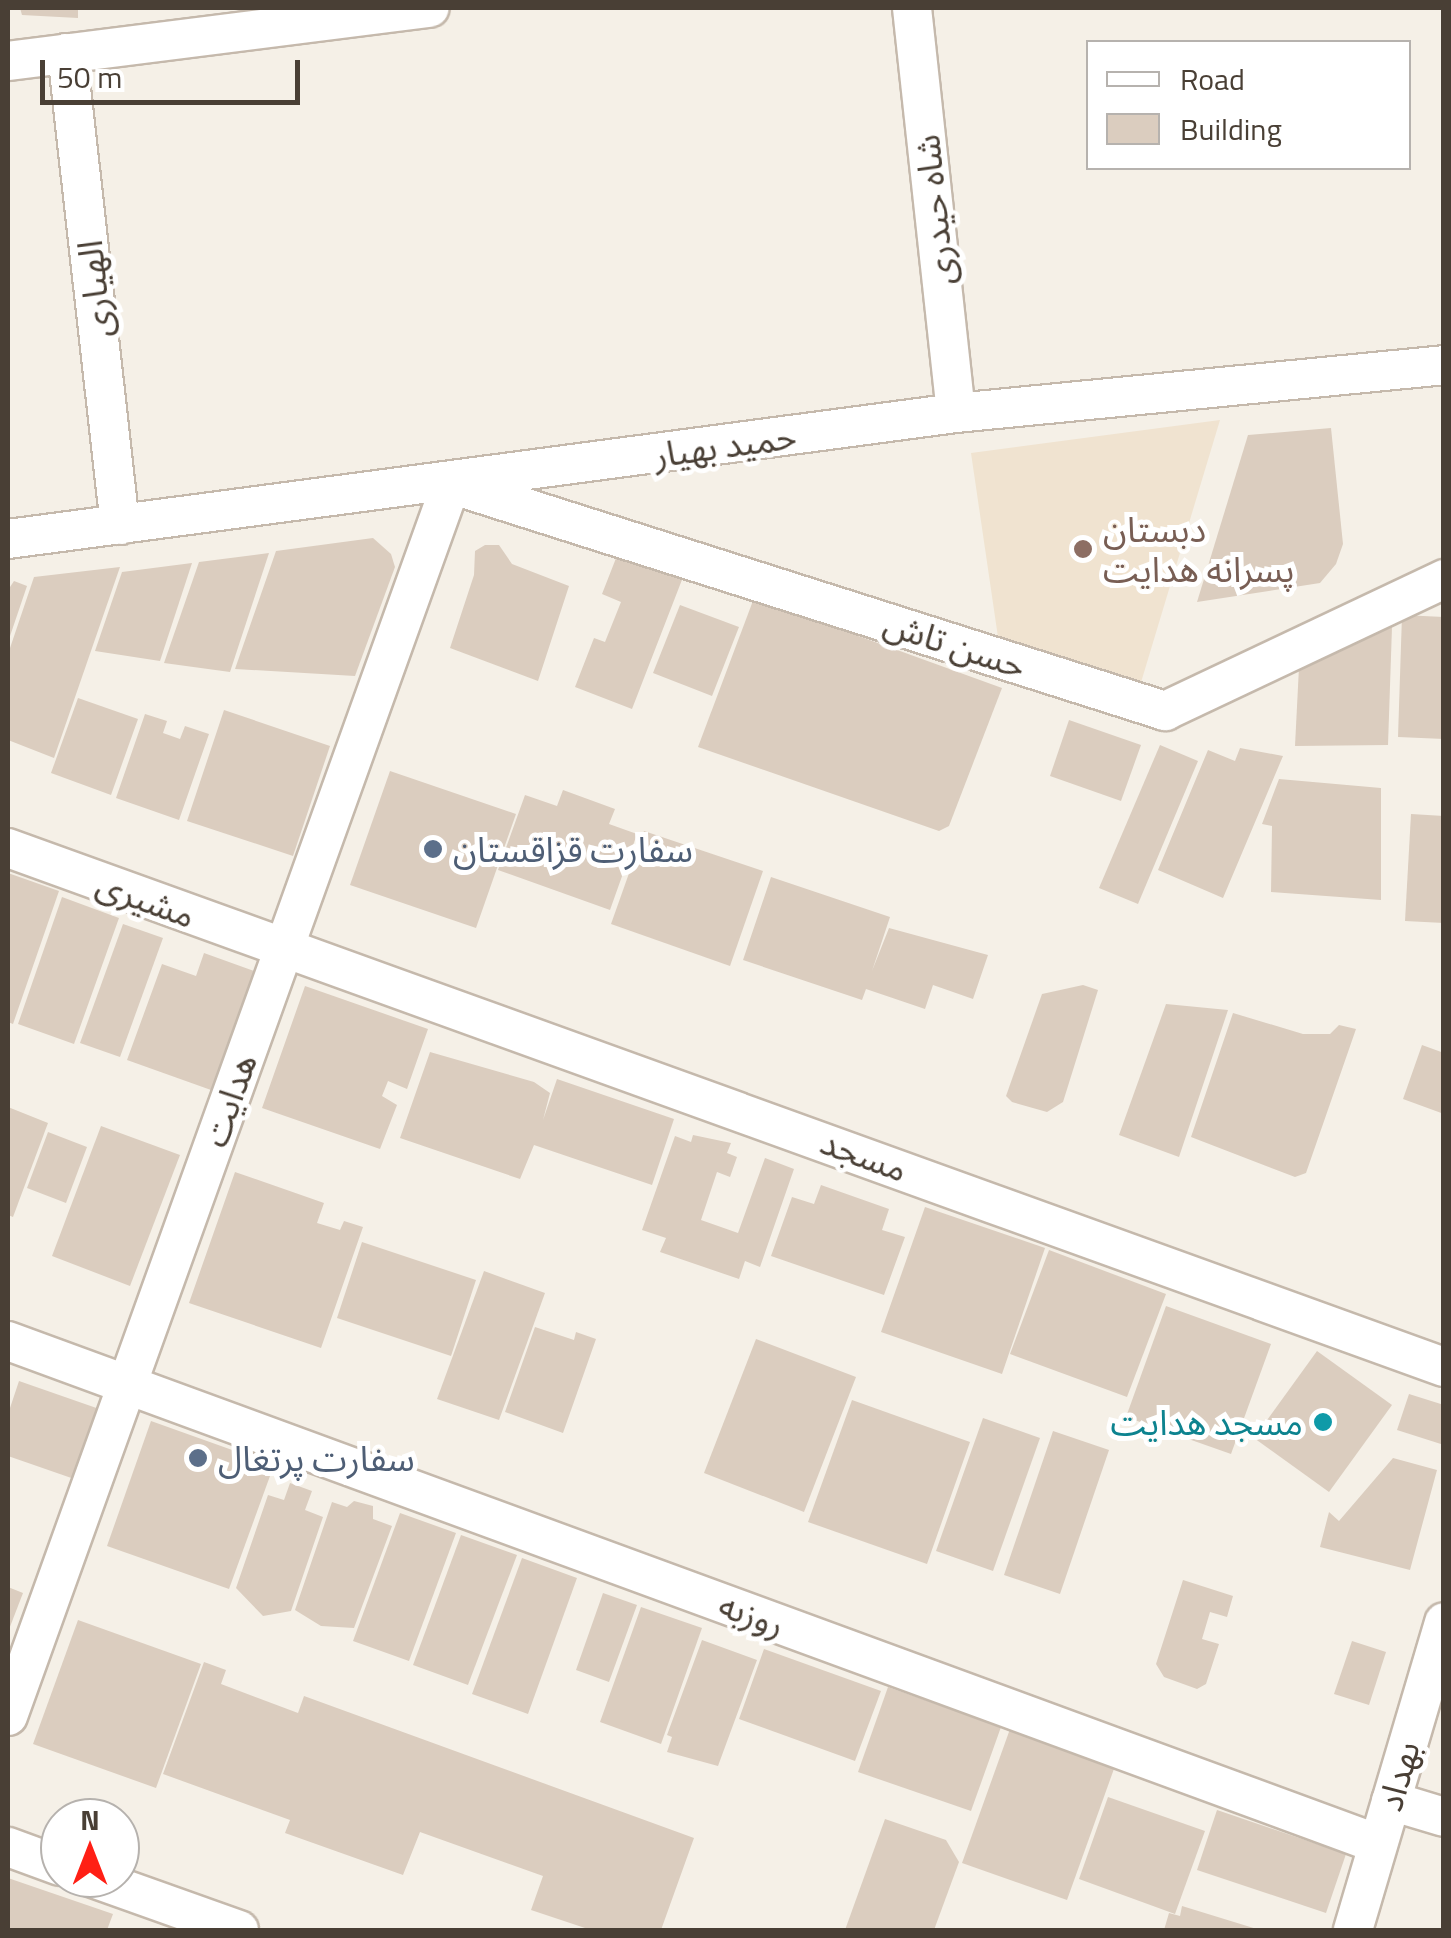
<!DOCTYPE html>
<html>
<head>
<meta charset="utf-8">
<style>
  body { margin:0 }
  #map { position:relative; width:1451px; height:1938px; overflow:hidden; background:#f5f0e7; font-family:"Titillium Web","Noto Sans Arabic",sans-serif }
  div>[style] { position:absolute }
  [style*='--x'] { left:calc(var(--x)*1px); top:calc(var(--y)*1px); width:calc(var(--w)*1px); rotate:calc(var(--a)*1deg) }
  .education>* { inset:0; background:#f0e3d0 }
  .building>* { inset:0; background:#dbcdbf }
  .roads { filter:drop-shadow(2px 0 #c5b9ac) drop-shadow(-2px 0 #c5b9ac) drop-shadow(0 2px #c5b9ac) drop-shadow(0 -2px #c5b9ac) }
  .minor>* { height:38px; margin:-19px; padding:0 19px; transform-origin:19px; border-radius:19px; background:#fff }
  .dots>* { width:28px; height:28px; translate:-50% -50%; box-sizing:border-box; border:5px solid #fff; border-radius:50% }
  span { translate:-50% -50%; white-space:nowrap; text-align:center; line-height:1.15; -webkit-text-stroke:10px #fff; paint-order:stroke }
  .street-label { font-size:35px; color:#493f35 }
  .education-label { font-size:35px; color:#785e54 }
  .left { translate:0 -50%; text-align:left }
  .service-label { font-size:35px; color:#4e5e75 }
  .culture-label { font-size:35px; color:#0d838f }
  .right { translate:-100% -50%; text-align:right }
  .frame { position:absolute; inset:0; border:10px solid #493f35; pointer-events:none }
  .legend { position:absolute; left:1086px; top:40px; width:325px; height:130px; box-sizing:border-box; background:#fff; border:2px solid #b6b2ae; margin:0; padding:12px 18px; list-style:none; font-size:30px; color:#493f35 }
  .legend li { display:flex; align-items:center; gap:20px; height:50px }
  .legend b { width:50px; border:2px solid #b6b2ae }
  .north { position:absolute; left:40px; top:1798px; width:100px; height:100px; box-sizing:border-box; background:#fff; border:2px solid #b6b2ae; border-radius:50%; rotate:0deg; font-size:28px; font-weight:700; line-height:40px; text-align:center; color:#493f35 }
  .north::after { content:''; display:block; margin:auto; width:35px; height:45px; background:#ff1f15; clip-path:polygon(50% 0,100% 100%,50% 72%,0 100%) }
  .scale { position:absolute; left:40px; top:60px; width:260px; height:45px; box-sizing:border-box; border:5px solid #493f35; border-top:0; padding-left:12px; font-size:30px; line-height:35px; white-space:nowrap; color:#493f35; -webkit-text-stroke:8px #fff; paint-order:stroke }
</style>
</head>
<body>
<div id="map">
  <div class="education">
    <div style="clip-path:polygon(1220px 420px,1139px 689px,999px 644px,971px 453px)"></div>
  </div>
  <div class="building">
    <div style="clip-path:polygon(20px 8px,78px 8px,78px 18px,22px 15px)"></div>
    <div style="clip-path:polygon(1331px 428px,1343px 544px,1336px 564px,1320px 583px,1197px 602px,1248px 435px)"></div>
    <div style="clip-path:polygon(373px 538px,391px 554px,395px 567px,355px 676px,235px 669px,276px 551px)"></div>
    <div style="clip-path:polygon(485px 545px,499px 545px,512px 564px,569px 586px,538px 681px,450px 648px,474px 575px,475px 551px)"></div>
    <div style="clip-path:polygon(620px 548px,685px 572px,632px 709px,575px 687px,594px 638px,605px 642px,621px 602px,602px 594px)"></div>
    <div style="clip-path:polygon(269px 553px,230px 672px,164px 663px,199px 562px)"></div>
    <div style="clip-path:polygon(192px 563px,160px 661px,95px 651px,122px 572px)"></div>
    <div style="clip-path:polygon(120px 567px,54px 758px,8px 740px,8px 654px,34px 577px)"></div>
    <div style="clip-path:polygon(14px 581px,27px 586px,8px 642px,8px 590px)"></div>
    <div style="clip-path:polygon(754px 598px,1002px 688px,949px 826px,939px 831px,698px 747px)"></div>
    <div style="clip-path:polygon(680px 605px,739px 627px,712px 696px,653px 673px)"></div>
    <div style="clip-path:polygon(1402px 615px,1444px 617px,1444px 739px,1398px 737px)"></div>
    <div style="clip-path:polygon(1392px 627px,1388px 745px,1295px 746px,1299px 667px)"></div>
    <div style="clip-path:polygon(78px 698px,138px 719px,111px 795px,51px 773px)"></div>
    <div style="clip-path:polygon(224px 710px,330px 746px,293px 856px,187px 821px)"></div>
    <div style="clip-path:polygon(145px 714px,167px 721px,163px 733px,180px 739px,185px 726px,209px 734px,179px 820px,116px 798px)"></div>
    <div style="clip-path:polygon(1069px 720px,1141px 745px,1121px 801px,1050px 776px)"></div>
    <div style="clip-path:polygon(1160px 745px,1198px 761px,1138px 904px,1099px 888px)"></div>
    <div style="clip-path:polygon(1240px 748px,1283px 756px,1223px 898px,1158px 870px,1208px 750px,1235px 761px)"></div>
    <div style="clip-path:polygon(390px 771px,516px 814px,476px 928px,350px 885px)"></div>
    <div style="clip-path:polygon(1279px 779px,1381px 788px,1381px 900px,1271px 892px,1272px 826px,1262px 824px)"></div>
    <div style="clip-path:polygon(563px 790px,615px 809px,609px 824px,637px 834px,610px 910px,498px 870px,525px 795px,557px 806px)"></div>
    <div style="clip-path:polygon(1411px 814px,1444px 816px,1444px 923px,1405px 921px)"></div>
    <div style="clip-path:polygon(644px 831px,763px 871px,730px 966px,611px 924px)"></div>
    <div style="clip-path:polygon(8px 873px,59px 891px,13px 1024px,8px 1022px)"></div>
    <div style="clip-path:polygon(771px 877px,890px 917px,872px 971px,889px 928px,988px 955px,973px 999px,933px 985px,925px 1009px,866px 989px,862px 1000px,743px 960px)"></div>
    <div style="clip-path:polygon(62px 897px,119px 918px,74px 1044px,18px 1024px)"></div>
    <div style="clip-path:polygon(123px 924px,163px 938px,120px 1057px,80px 1043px)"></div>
    <div style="clip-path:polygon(204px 953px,254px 971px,211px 1090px,127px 1060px,162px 964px,196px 976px)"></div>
    <div style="clip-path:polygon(1083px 985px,1098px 990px,1063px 1102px,1047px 1112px,1012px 1102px,1006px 1096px,1042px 994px)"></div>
    <div style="clip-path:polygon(305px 986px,428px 1029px,407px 1089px,388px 1081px,382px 1096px,397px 1105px,380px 1149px,262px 1108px)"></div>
    <div style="clip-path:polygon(1166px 1004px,1228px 1010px,1179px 1157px,1119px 1135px)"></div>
    <div style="clip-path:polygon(1233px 1013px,1303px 1034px,1330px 1034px,1339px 1025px,1356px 1029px,1306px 1173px,1295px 1177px,1191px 1137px)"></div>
    <div style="clip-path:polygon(1422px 1045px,1444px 1053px,1444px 1114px,1403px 1099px)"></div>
    <div style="clip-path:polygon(430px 1052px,534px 1082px,550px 1093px,543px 1120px,557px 1079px,674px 1119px,652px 1185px,534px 1145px,520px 1179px,400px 1138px)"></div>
    <div style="clip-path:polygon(8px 1107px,48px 1123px,13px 1217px,8px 1215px)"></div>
    <div style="clip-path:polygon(101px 1126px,180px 1155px,130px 1286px,52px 1256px)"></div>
    <div style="clip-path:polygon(48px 1132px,87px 1147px,66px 1203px,27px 1188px)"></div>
    <div style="clip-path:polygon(693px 1135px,731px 1143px,727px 1153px,737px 1157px,730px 1177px,717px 1172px,701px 1220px,738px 1233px,765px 1158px,794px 1169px,760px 1267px,745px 1261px,739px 1279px,660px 1252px,666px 1238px,642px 1230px,675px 1136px,691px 1142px)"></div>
    <div style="clip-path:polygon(235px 1172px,324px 1203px,317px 1223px,340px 1230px,344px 1221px,363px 1227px,321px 1348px,189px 1303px)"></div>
    <div style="clip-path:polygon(821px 1185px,889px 1209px,882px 1230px,905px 1237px,884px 1295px,771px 1256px,792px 1197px,814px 1204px)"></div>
    <div style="clip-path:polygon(925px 1207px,1045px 1248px,1002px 1374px,881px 1332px)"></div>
    <div style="clip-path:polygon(362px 1242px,476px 1280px,451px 1356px,337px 1318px)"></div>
    <div style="clip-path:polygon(1049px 1250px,1166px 1294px,1127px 1397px,1010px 1354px)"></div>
    <div style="clip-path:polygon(484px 1271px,545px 1293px,499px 1420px,437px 1399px)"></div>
    <div style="clip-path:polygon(1166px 1306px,1271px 1344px,1231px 1454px,1126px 1417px)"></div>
    <div style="clip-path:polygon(535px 1327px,574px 1340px,576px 1332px,596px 1339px,563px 1433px,505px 1412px)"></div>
    <div style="clip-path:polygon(756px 1339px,856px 1377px,804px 1512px,704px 1473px)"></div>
    <div style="clip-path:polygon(1317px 1351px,1392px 1405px,1329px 1492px,1254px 1438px)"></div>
    <div style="clip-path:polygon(19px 1381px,105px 1411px,80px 1481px,8px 1456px,8px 1414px)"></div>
    <div style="clip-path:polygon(1409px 1394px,1444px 1405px,1444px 1445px,1397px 1430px)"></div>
    <div style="clip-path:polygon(852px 1400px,970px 1442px,927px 1564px,808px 1522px)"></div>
    <div style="clip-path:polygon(983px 1418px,1040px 1438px,993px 1571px,936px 1551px)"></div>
    <div style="clip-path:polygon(151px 1421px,274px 1465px,229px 1589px,107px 1546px)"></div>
    <div style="clip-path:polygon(1053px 1431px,1109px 1450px,1060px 1594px,1004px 1575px)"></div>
    <div style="clip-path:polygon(1393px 1458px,1437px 1470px,1410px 1570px,1320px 1547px,1329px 1512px,1339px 1521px)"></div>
    <div style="clip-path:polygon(290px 1483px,312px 1491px,305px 1510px,323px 1517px,291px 1611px,263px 1616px,236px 1588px,268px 1495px,284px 1500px)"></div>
    <div style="clip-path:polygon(354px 1501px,373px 1506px,373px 1519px,392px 1526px,354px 1628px,321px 1626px,295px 1610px,332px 1502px,347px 1507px)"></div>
    <div style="clip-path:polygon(400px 1513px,456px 1533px,409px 1661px,353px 1641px)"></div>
    <div style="clip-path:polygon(461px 1535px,517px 1555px,468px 1685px,413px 1665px)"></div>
    <div style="clip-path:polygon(522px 1558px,577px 1578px,528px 1714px,472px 1694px)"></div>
    <div style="clip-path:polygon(1183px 1580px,1233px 1596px,1227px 1617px,1210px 1612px,1202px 1639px,1219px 1644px,1206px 1684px,1197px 1689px,1164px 1677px,1156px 1664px)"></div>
    <div style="clip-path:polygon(8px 1587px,23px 1593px,8px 1632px)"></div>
    <div style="clip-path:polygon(603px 1593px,637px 1605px,609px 1682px,576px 1670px)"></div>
    <div style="clip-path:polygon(641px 1607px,702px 1628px,661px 1744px,600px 1722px)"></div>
    <div style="clip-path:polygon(78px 1620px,201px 1664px,156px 1788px,33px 1744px)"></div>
    <div style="clip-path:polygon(702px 1640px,757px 1660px,718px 1766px,667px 1752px,672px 1737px,667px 1735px)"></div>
    <div style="clip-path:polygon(1352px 1641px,1386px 1652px,1369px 1705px,1334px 1694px)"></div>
    <div style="clip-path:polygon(764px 1649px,881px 1691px,855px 1761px,739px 1719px)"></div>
    <div style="clip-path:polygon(204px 1662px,226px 1670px,221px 1684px,298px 1713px,304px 1696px,694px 1838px,661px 1930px,591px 1930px,531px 1910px,543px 1876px,420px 1832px,403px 1875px,285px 1833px,290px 1820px,163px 1774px)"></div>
    <div style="clip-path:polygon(888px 1687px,1001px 1727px,971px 1811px,858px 1772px)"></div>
    <div style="clip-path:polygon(1010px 1729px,1115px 1766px,1067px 1900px,962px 1863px)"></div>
    <div style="clip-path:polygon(1108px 1797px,1205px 1831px,1175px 1914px,1079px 1879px)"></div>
    <div style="clip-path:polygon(1217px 1810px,1346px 1854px,1326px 1913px,1197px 1870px)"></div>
    <div style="clip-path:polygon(885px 1819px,946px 1840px,959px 1862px,934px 1930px,845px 1930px)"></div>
    <div style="clip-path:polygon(8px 1878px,113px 1914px,107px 1930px,8px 1930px)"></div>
    <div style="clip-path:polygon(1182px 1906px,1260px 1930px,1164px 1930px,1169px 1913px,1180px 1916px)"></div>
  </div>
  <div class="roads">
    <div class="minor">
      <div style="--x:912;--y:8;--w:407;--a:83.8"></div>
      <div style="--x:67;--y:53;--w:475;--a:83.6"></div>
      <div style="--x:8;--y:61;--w:425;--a:-7.2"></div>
      <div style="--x:463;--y:488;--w:737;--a:17.62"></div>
      <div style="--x:1165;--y:711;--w:309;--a:-25.3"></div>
      <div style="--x:8;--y:539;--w:956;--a:-7.57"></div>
      <div style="--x:956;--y:413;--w:490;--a:-5.6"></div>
      <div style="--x:8;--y:848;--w:1527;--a:19.87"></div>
      <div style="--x:8;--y:1341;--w:1459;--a:20.16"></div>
      <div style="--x:8;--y:1716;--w:1309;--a:-70.22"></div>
      <div style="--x:1391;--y:1801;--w:55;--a:16.8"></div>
      <div style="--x:8;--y:1847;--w:55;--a:20.1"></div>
      <div style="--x:93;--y:1878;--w:155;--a:19.6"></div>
      <div style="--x:1353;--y:1930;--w:321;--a:-73.5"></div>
    </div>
  </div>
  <div class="dots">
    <div style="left:1083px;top:549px;background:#8d6e63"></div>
    <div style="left:433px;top:849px;background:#5c6f8a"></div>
    <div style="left:1323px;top:1422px;background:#0f9aa8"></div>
    <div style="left:198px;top:1458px;background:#5c6f8a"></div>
  </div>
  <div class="street-label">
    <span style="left:934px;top:210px;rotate:-96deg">شاه حیدری</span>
    <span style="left:94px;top:289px;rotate:-96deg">الهیاری</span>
    <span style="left:725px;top:445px;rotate:-8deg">حمید بهیار</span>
    <span style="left:955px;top:644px;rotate:18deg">حسن تاش</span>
    <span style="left:146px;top:899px;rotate:20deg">مشیری</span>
    <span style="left:229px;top:1100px;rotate:-70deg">هدایت</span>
    <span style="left:864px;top:1155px;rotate:20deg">مسجد</span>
    <span style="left:752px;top:1614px;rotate:20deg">روزبه</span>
    <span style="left:1398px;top:1776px;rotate:-74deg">بهداد</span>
  </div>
  <div class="education-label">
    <span class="left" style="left:1103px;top:549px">دبستان<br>پسرانه هدایت</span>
  </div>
  <div class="service-label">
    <span class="left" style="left:453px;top:849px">سفارت قزاقستان</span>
    <span class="left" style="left:218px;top:1458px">سفارت پرتغال</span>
  </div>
  <div class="culture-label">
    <span class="right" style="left:1303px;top:1422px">مسجد هدایت</span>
  </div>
  <div class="frame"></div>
  <ul class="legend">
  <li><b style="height:12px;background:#fff"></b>Road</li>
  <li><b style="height:28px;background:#dbcdbf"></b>Building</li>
  </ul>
  <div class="north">N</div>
  <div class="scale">50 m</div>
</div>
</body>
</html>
